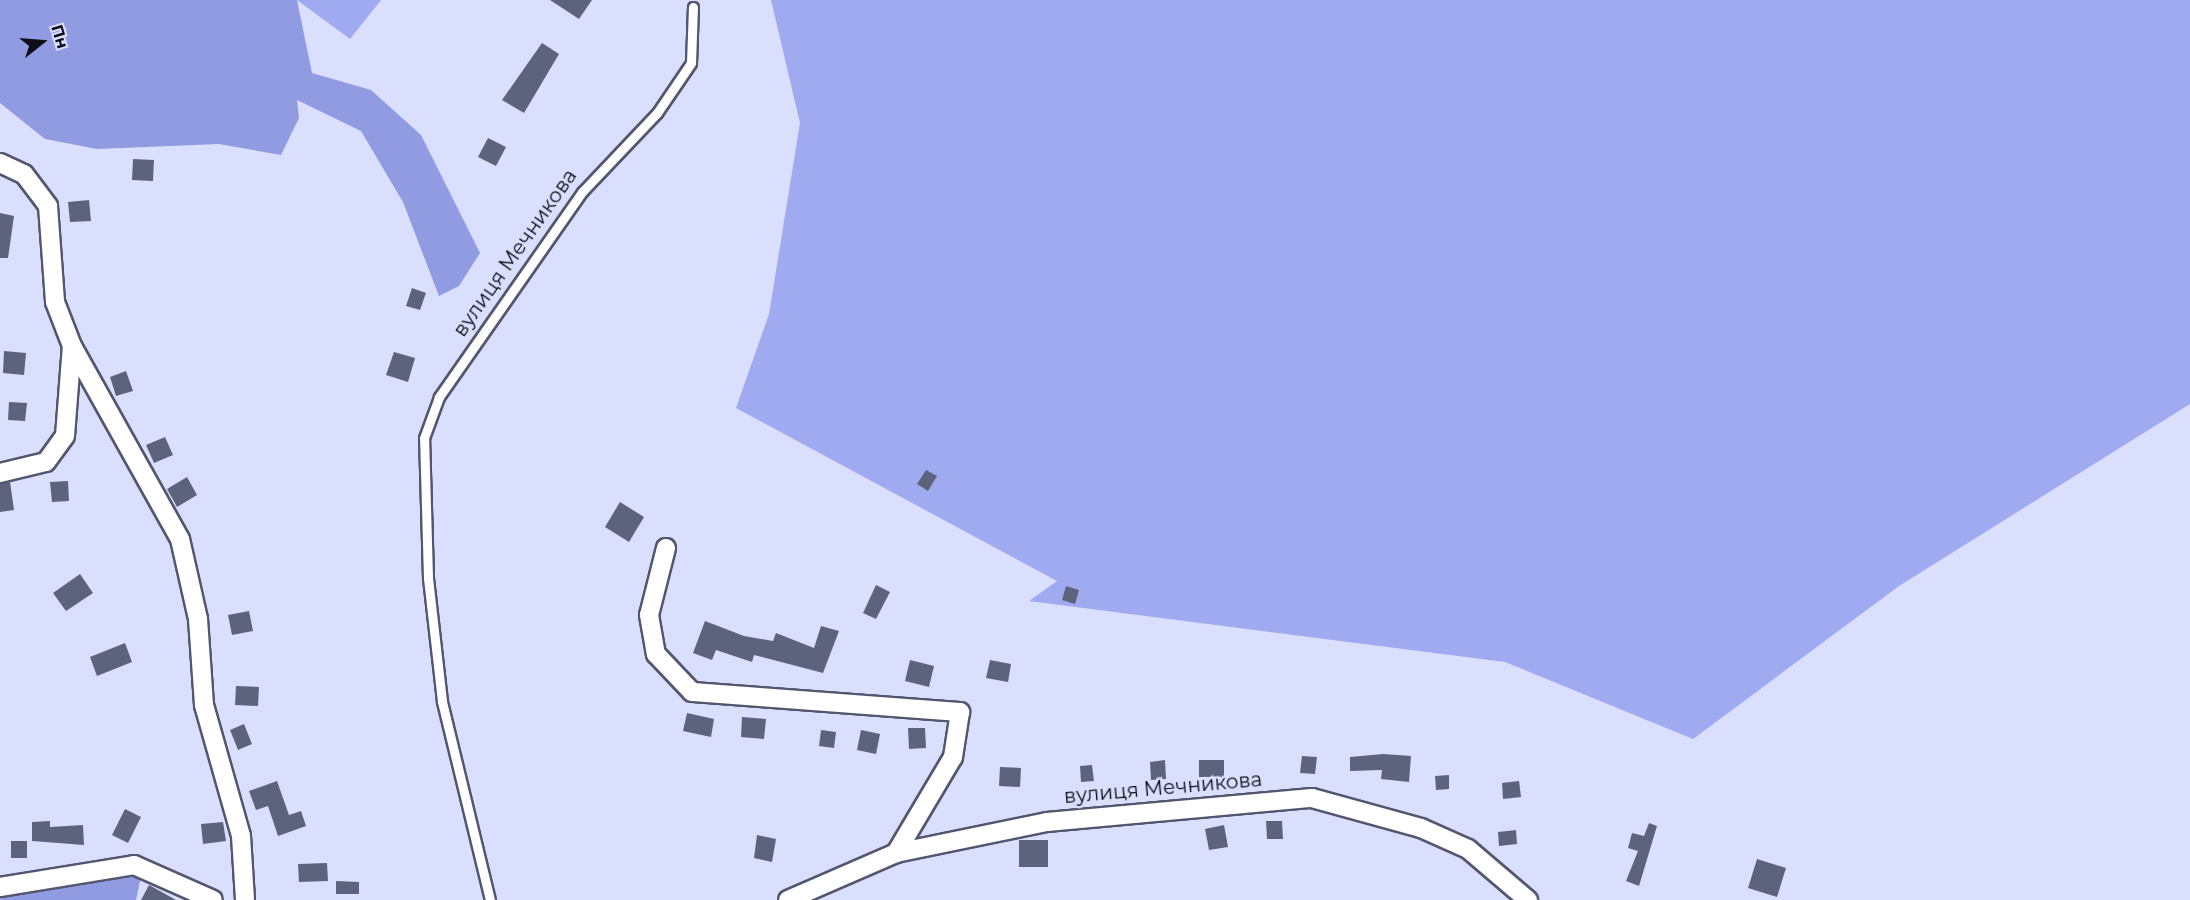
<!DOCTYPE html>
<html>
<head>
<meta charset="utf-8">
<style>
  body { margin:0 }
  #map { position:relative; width:2190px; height:900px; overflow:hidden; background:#d9dffd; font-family:Montserrat,sans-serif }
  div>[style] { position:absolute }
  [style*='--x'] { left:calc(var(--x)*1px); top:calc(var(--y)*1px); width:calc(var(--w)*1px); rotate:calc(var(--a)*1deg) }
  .green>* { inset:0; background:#9faaf0 }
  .forest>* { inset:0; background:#909be1 }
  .building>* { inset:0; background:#5e637d }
  .roads { filter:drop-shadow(2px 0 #52566f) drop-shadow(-2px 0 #52566f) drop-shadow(0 2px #52566f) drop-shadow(0 -2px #52566f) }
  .lane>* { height:9px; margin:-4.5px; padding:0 4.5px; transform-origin:4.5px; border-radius:4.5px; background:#fff }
  .street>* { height:18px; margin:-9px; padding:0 9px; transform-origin:9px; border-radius:9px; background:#fff }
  span { translate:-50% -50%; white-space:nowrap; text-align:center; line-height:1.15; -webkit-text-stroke:5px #d9dffd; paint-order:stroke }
  .street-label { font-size:20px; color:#0d0e18 }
  .north { position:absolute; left:12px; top:12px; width:60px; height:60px; -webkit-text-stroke:4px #d9dffd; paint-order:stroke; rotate:73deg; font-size:16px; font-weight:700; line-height:24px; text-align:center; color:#0d0e18 }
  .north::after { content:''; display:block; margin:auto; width:21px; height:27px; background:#0d0e18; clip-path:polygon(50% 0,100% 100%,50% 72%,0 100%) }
</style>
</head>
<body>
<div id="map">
  <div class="green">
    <div style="clip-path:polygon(297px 0,381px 0,350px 39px)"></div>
    <div style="clip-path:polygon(771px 0,2190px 0,2190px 404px,1899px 586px,1693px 739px,1505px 662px,1029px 601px,1057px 581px,736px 408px,769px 314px,800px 123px)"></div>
  </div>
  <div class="forest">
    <div style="clip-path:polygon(0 0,297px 0,312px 73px,371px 90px,421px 135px,480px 253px,459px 286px,439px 296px,403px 202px,361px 131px,297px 100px,299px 118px,281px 155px,219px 144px,97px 149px,45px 139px,0 103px)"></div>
    <div style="clip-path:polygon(142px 872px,136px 900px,0 900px,0 887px)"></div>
  </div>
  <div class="building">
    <div style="clip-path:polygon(550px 0,592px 0,579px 19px)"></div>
    <div style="clip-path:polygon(542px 43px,559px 54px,524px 113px,502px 100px)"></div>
    <div style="clip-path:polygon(488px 138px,506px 147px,496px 166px,478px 157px)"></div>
    <div style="clip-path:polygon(133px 159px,154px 160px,153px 181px,132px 180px)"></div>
    <div style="clip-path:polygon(89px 200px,91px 221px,70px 222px,68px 202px)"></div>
    <div style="clip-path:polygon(0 213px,14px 216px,8px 258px,0 258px)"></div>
    <div style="clip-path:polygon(412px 288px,426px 293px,420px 310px,406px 306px)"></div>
    <div style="clip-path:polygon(4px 351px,26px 353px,24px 375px,3px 373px)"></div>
    <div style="clip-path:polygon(394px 352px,415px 358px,408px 382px,386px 375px)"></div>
    <div style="clip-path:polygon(126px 371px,133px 391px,116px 396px,110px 377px)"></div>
    <div style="clip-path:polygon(9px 402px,27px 403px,25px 421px,8px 420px)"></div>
    <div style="clip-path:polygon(165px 437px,173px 455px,154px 463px,146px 445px)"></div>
    <div style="clip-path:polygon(926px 470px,937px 476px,928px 491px,917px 484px)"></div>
    <div style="clip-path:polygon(187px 477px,197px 495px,177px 507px,167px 489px)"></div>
    <div style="clip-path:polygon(68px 481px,69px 501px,52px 502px,50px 482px)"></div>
    <div style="clip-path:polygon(10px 482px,14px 510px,0 512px,0 484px)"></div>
    <div style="clip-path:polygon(620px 502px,644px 517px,629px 542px,605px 527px)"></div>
    <div style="clip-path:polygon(80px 574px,93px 593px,66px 611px,53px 593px)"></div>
    <div style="clip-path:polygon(876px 585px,890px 592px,876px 619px,863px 613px)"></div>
    <div style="clip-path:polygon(1066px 586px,1079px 590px,1075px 604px,1062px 600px)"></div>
    <div style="clip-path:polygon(249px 611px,253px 631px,232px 635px,228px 615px)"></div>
    <div style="clip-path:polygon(705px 621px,744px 636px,773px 641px,776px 633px,814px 648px,821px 626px,839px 631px,823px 673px,754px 655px,752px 662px,716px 650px,712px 660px,693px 653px)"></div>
    <div style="clip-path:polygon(125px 643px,132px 662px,97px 676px,90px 657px)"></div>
    <div style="clip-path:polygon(910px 660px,934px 666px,929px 687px,905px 681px)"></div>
    <div style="clip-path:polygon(990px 660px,1011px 664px,1008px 682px,986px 678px)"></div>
    <div style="clip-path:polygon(236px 686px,259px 687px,258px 706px,235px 705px)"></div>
    <div style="clip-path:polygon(687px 713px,714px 719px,711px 737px,683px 731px)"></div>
    <div style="clip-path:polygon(742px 717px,766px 719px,764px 739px,741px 737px)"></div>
    <div style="clip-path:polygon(244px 724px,252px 744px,238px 750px,230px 730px)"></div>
    <div style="clip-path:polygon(908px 728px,925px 728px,926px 748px,909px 749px)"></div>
    <div style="clip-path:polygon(821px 730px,836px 732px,834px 748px,819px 746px)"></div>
    <div style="clip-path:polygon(861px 730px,880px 734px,876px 754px,857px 750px)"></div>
    <div style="clip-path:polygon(1383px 754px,1411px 756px,1409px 782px,1381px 779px,1382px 770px,1350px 771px,1350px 757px)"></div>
    <div style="clip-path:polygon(1302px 756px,1317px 757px,1315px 774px,1300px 773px)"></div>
    <div style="clip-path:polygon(1165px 760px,1166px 779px,1151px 780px,1150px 762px)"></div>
    <div style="clip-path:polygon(1199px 760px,1224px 760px,1224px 777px,1199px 777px)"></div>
    <div style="clip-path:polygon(1092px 765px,1094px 781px,1081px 782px,1080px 766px)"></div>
    <div style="clip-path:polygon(1000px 767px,1021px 768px,1020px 787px,999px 786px)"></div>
    <div style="clip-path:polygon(1449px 775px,1449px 789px,1436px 790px,1435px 776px)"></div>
    <div style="clip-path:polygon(277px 781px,289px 815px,301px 811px,306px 826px,278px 836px,268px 806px,256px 810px,249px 791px)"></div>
    <div style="clip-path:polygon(1519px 781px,1521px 797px,1503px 799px,1502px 783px)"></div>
    <div style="clip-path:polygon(125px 809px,141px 817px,128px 843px,112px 835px)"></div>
    <div style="clip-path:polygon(50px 821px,50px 827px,83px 825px,84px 845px,32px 841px,32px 822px)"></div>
    <div style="clip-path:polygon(1266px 821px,1282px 821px,1283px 839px,1267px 839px)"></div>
    <div style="clip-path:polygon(223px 822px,226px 841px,203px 844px,201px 824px)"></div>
    <div style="clip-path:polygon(1649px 823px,1657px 826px,1639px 886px,1626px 881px,1638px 851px,1628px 848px,1632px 833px,1644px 836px)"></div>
    <div style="clip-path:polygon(1224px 825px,1228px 847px,1209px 850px,1205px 829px)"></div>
    <div style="clip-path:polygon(1516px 830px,1517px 844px,1499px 846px,1498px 832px)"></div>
    <div style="clip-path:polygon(757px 835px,776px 839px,772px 862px,754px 858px)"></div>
    <div style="clip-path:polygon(1019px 840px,1048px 840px,1048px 867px,1019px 867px)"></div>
    <div style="clip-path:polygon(11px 841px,27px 841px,27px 858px,11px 858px)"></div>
    <div style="clip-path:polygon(1757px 859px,1786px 868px,1777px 897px,1748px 888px)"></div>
    <div style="clip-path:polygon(327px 863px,328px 881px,299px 882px,298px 864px)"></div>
    <div style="clip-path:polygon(336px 881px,359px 882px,359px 894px,336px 894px)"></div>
    <div style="clip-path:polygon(149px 885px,176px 900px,141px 900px)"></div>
  </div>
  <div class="roads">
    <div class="lane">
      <div style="--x:490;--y:900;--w:205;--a:-103.6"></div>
      <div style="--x:442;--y:701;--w:124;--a:-96.5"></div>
      <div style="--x:428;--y:578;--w:140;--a:-91.6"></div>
      <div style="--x:424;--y:438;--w:44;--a:-69.9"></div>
      <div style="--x:439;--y:397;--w:250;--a:-55.1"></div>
      <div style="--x:582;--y:192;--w:109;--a:-46.5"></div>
      <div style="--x:657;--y:113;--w:60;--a:-55.8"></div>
      <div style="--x:691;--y:63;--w:56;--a:-88"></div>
    </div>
    <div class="street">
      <div style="--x:0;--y:163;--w:26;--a:25"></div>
      <div style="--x:24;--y:174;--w:40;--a:53"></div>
      <div style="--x:48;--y:206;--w:96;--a:85.8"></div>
      <div style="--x:55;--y:302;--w:47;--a:68.9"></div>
      <div style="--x:72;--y:346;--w:221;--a:60.8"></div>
      <div style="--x:180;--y:539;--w:82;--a:77.3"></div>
      <div style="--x:198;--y:619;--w:86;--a:86"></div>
      <div style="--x:204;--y:705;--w:136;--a:74.2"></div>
      <div style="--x:241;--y:836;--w:64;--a:86.4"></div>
      <div style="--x:0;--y:473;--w:47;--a:-13.4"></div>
      <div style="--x:46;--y:462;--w:32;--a:-54"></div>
      <div style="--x:65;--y:436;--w:90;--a:-85.6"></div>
      <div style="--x:666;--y:548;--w:69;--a:104.2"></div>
      <div style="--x:649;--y:615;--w:40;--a:80"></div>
      <div style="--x:656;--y:654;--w:52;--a:46.5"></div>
      <div style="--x:692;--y:692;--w:269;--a:4.3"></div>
      <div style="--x:960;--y:712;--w:46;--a:98.8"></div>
      <div style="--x:953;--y:757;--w:112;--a:120.7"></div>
      <div style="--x:0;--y:887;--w:136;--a:-9.3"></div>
      <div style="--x:134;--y:865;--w:86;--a:23.9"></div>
      <div style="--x:788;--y:900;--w:118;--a:-23.5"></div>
      <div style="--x:896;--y:853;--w:154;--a:-11.6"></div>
      <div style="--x:1047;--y:822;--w:266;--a:-5.2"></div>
      <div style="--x:1312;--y:798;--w:113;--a:15.4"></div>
      <div style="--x:1421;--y:828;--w:51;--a:24.1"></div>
      <div style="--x:1468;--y:849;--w:79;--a:40.4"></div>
    </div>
  </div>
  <div class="street-label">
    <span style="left:515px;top:253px;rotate:-55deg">вулиця Мечникова</span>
    <span style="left:1163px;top:788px;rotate:-5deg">вулиця Мечникова</span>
  </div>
  <div class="north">Пн</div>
</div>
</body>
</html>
